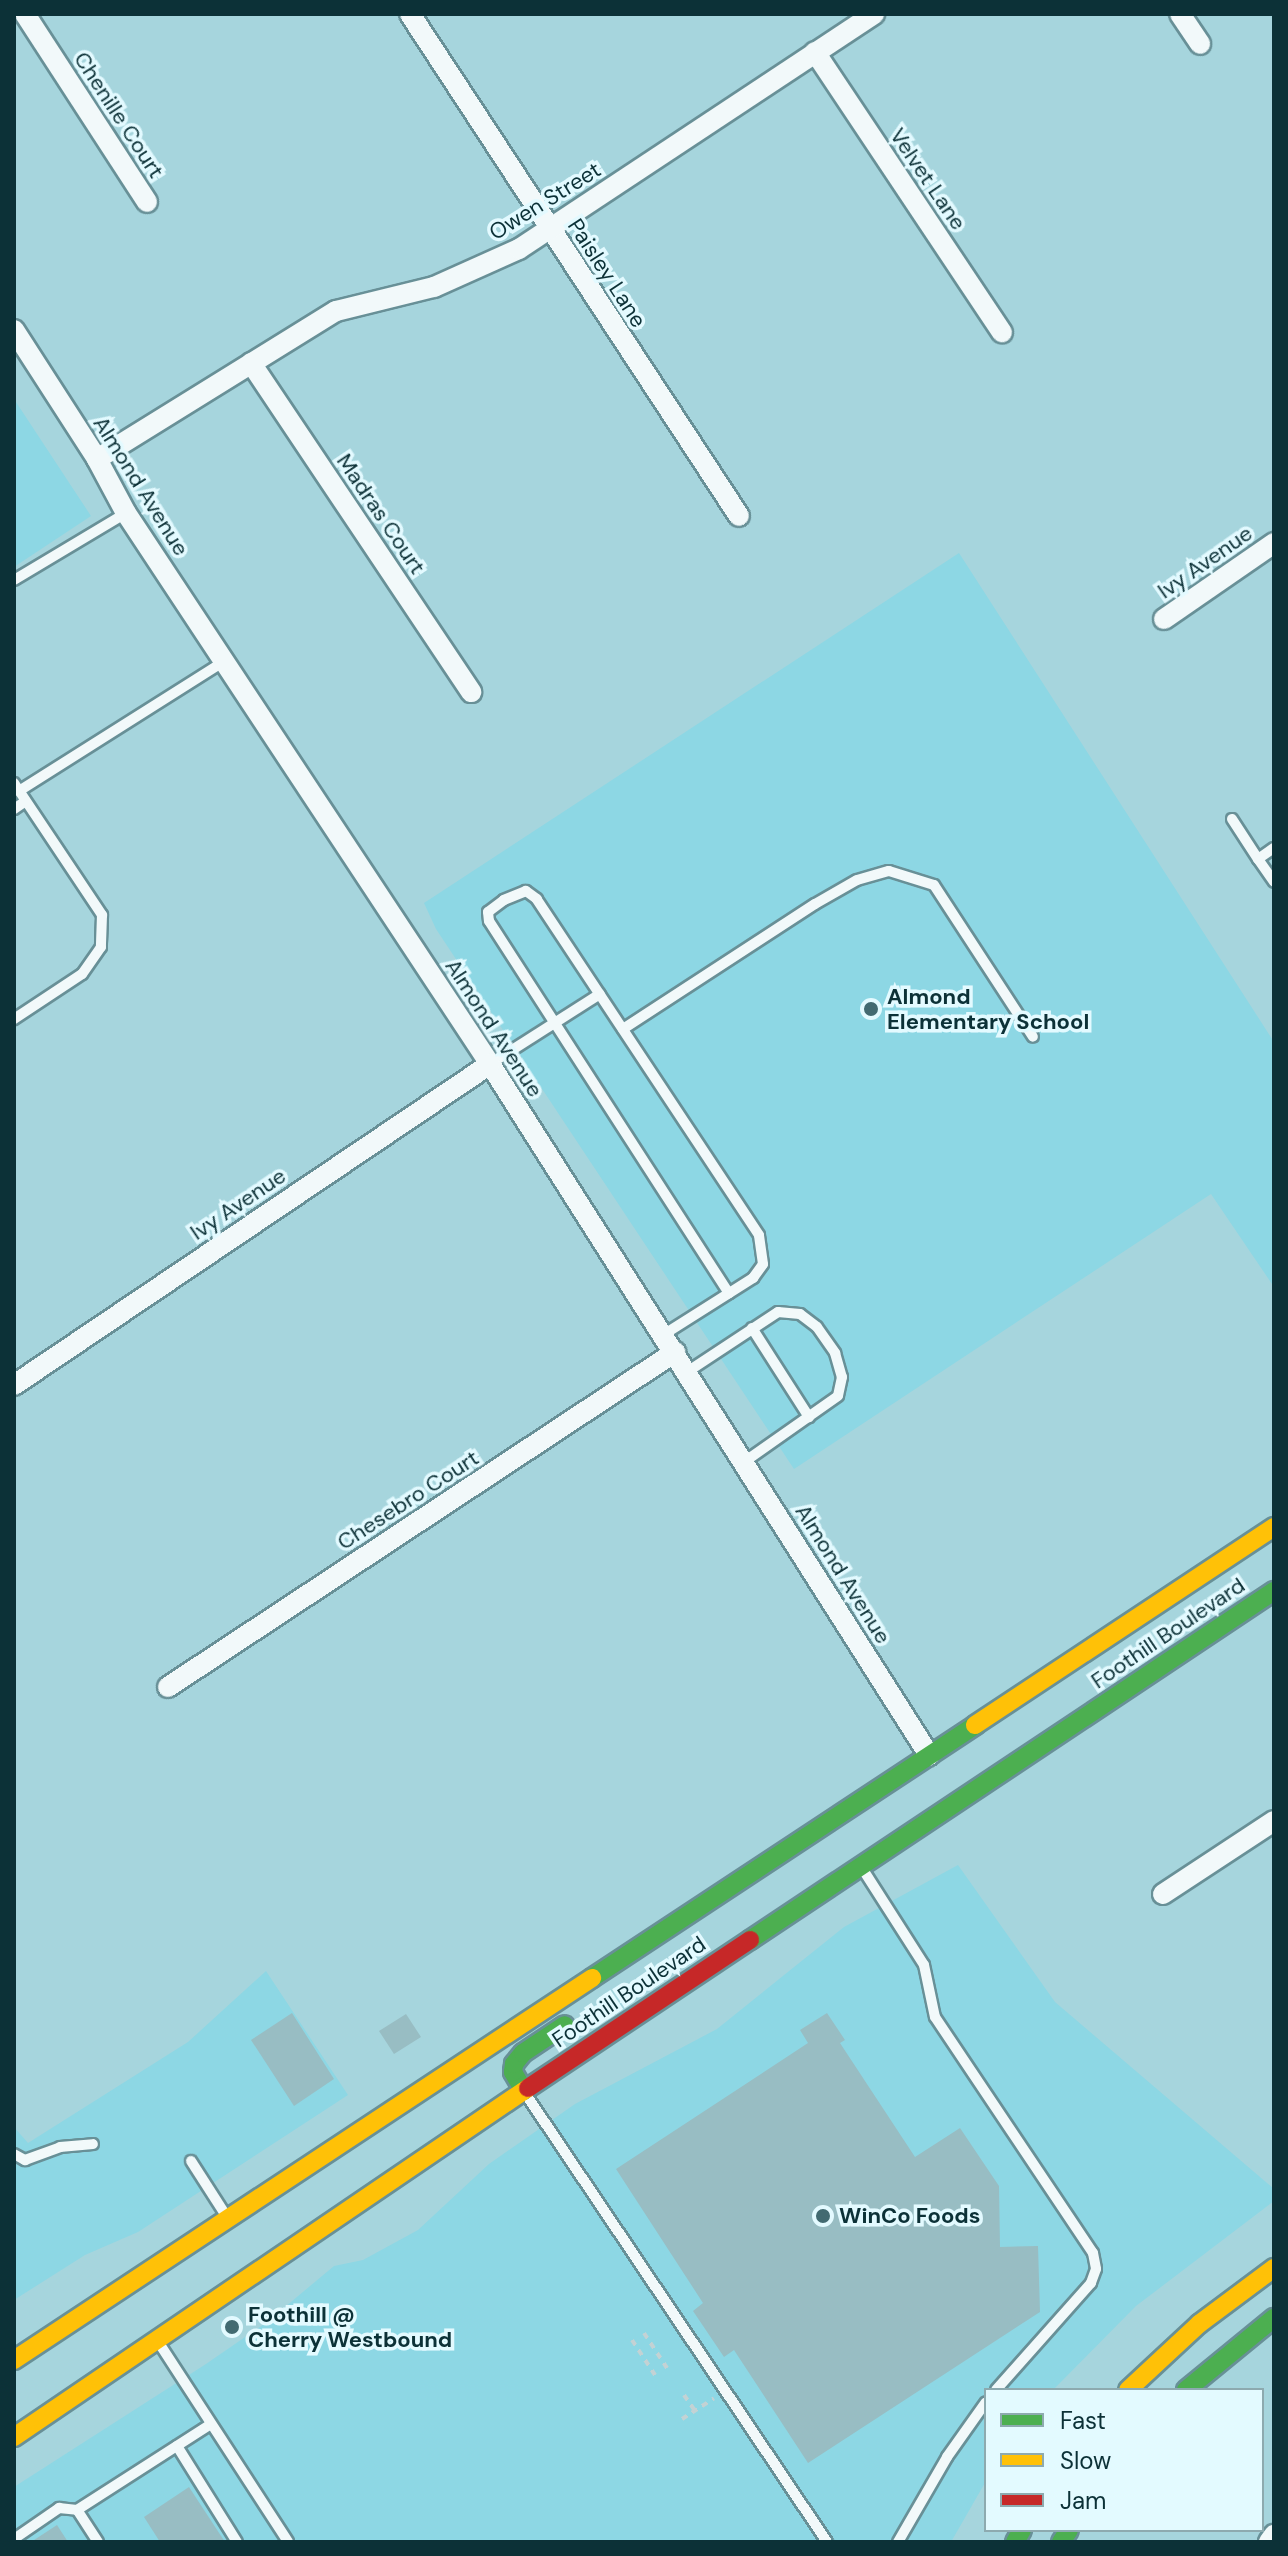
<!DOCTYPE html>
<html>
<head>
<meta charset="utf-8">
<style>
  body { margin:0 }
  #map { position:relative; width:1288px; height:2556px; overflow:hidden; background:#a6d5dd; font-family:"DM Sans",sans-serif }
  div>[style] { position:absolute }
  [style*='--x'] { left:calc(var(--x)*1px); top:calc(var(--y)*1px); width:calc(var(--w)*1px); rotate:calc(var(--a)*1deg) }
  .built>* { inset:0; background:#8dd7e4 }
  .building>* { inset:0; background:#98bdc3 }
  .path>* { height:4px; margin-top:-2px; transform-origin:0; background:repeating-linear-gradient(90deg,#c3d2d4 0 6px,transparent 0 12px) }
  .roads { filter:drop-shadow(2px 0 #689097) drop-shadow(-2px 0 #689097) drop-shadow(0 2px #689097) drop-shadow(0 -2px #689097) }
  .lane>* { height:10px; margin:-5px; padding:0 5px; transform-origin:5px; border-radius:5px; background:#f2f9fa }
  .street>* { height:20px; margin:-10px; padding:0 10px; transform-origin:10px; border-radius:10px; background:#f2f9fa }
  .fast>* { height:18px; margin:-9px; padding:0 9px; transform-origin:9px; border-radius:9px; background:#4caf50 }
  .slow>* { height:18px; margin:-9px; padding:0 9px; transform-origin:9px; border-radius:9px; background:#ffc107 }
  .jam>* { height:18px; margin:-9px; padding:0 9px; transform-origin:9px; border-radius:9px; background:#c62828 }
  .dots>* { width:22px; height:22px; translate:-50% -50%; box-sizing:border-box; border:4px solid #e3faff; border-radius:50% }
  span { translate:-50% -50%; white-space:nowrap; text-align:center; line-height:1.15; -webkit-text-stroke:7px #e3faff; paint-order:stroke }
  .street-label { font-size:22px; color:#0c3137 }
  .poi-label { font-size:22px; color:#0c3137; font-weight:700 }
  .left { translate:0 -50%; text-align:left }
  .frame { position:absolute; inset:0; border:16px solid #0c3137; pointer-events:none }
  .legend { position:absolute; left:984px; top:2388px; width:280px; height:144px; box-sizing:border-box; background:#e3faff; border:2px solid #8daaaf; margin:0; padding:10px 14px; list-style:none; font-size:24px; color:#0c3137 }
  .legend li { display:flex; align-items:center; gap:16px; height:40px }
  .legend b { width:40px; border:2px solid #8daaaf }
</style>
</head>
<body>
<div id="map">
  <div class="built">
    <div style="clip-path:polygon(14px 399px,91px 516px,14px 567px)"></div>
    <div style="clip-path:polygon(959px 553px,1274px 1042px,1274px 1287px,1211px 1194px,794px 1469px,436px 929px,424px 903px)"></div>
    <div style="clip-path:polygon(958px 1865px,1055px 2002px,1274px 2189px,1274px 2201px,1136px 2306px,1053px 2390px,986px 2390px,986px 2481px,951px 2542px,14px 2542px,14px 2487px,206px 2364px,267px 2322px,334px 2266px,363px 2260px,418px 2230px,489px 2164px,575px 2104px,717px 2029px,844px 1927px)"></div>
    <div style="clip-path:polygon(266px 1971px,348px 2095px,138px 2232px,85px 2255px,14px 2300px,14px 2127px,28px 2143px,188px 2042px)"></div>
  </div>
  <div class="building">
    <div style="clip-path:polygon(292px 2013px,334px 2079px,294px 2106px,251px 2040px)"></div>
    <div style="clip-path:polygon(827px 2013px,845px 2040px,840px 2043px,915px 2157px,960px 2128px,999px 2186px,1000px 2247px,1038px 2246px,1040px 2312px,808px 2463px,734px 2350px,724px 2357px,693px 2311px,703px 2303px,616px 2169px,808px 2043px,800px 2030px)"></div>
    <div style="clip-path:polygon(406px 2014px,421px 2037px,394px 2054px,379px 2031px)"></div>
    <div style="clip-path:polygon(189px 2487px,225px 2542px,160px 2542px,144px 2517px)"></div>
    <div style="clip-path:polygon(57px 2525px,68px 2542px,31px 2542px)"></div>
  </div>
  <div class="path">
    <div style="--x:644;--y:2333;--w:42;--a:56.7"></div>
    <div style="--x:632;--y:2340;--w:42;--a:56.7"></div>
    <div style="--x:684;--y:2395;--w:19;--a:55"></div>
    <div style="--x:682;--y:2419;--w:38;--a:-33"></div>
  </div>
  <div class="roads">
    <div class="lane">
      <div style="--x:14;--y:580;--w:131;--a:-30.9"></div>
      <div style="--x:14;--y:783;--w:159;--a:56.3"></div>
      <div style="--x:102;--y:915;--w:32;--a:92"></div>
      <div style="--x:101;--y:947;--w:33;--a:125"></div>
      <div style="--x:82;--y:974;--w:82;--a:146.5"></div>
      <div style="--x:19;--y:791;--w:244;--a:-32.3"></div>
      <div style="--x:14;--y:809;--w:14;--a:-34"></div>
      <div style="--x:1232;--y:819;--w:48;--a:57"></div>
      <div style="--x:1258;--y:859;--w:19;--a:-35"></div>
      <div style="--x:1258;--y:859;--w:28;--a:55"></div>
      <div style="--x:623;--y:1029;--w:229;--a:-33.1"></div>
      <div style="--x:815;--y:904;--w:48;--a:-29.7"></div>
      <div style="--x:857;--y:880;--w:33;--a:-16"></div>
      <div style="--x:889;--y:871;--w:47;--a:17.3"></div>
      <div style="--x:934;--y:885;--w:181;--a:56.9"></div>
      <div style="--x:490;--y:1064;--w:130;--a:-32.5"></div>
      <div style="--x:752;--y:1328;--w:106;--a:57.4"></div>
      <div style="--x:663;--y:1335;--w:107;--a:-32.3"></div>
      <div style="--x:753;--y:1278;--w:17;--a:-54"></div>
      <div style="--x:763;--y:1264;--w:29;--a:-98"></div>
      <div style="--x:759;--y:1235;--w:403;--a:-123.5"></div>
      <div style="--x:537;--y:899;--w:14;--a:-144"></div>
      <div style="--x:526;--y:891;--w:24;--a:158"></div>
      <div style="--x:504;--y:900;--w:20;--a:143"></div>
      <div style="--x:488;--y:912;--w:9;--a:84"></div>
      <div style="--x:489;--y:921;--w:443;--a:57.2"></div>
      <div style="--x:687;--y:1372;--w:109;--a:-33.4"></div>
      <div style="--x:778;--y:1312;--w:22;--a:5"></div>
      <div style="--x:800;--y:1314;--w:21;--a:37"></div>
      <div style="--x:817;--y:1327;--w:32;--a:55"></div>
      <div style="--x:835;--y:1353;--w:25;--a:74"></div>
      <div style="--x:842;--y:1377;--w:19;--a:102"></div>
      <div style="--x:838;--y:1396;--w:115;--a:144.9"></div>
      <div style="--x:862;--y:1868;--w:115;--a:57.4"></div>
      <div style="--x:924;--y:1965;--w:53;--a:78.1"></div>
      <div style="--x:935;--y:2017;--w:284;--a:56.2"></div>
      <div style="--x:1093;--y:2253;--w:16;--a:79"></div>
      <div style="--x:1096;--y:2269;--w:15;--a:110"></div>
      <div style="--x:1091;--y:2283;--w:143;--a:131.6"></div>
      <div style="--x:525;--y:2093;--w:541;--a:56.07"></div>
      <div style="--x:14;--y:2154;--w:13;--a:29"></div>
      <div style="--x:25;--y:2160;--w:37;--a:-20"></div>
      <div style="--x:60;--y:2147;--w:33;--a:-5"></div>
      <div style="--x:191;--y:2161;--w:63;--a:57.3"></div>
      <div style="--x:159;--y:2343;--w:237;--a:57"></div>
      <div style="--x:177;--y:2446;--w:113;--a:58"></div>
      <div style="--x:14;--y:2539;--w:55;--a:-34.6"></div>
      <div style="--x:59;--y:2508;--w:18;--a:6"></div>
      <div style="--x:98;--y:2542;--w:38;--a:-123"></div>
      <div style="--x:77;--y:2510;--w:159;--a:-32.7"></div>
      <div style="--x:898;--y:2542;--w:98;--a:-60"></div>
      <div style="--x:947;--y:2457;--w:67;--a:-54.7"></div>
    </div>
    <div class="street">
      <div style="--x:25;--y:14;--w:224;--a:57"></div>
      <div style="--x:410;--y:14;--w:600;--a:56.76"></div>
      <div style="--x:1180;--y:14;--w:36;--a:56"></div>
      <div style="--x:815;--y:52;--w:337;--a:56.3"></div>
      <div style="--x:14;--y:330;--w:153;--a:57.2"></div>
      <div style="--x:97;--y:459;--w:61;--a:61.8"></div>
      <div style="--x:126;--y:513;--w:660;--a:56.55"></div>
      <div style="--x:490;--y:1064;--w:819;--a:57.57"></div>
      <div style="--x:251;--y:363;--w:396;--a:56.2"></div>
      <div style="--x:97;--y:459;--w:281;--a:-31.8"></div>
      <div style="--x:336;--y:311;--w:101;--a:-13.8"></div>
      <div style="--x:434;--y:287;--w:93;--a:-24.1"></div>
      <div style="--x:519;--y:249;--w:426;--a:-33.5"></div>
      <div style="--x:1164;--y:619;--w:134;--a:-34.6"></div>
      <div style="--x:14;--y:1385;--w:574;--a:-33.99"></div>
      <div style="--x:168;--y:1687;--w:608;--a:-33.45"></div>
      <div style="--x:1163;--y:1894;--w:133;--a:-33.3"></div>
      <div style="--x:1269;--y:2542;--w:9;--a:-54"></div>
    </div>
    <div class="fast">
      <div style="--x:750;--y:1940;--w:630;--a:-33.66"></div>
      <div style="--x:592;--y:1978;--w:459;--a:-33.4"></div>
      <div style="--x:524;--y:2091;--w:22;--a:-120"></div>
      <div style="--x:513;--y:2072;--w:8;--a:-83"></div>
      <div style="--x:514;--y:2064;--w:14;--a:-51"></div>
      <div style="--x:523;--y:2053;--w:50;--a:-33.7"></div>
      <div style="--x:1186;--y:2390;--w:114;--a:-39.3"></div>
      <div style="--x:1015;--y:2542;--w:14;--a:-60"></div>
      <div style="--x:1061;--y:2542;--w:14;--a:-56"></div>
    </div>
    <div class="slow">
      <div style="--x:975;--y:1725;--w:359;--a:-33.5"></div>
      <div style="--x:14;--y:2360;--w:693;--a:-33.46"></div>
      <div style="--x:1128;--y:2390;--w:97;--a:-42.9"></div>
      <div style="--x:1199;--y:2324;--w:94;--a:-36.7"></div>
      <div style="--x:14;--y:2437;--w:621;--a:-34.18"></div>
    </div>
    <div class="jam">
      <div style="--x:528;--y:2088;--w:267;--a:-33.7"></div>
    </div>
  </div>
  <div class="dots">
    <div style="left:871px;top:1009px;background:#426a71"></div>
    <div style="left:823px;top:2216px;background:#426a71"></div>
    <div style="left:232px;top:2327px;background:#426a71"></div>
  </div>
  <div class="street-label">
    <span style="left:119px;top:115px;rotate:57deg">Chenille Court</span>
    <span style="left:928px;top:179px;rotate:56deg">Velvet Lane</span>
    <span style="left:545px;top:201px;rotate:-32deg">Owen Street</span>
    <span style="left:607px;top:273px;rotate:57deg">Paisley Lane</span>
    <span style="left:141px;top:486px;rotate:58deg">Almond Avenue</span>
    <span style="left:381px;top:514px;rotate:56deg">Madras Court</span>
    <span style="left:1205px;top:562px;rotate:-35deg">Ivy Avenue</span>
    <span style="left:494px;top:1028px;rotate:57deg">Almond Avenue</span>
    <span style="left:238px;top:1204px;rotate:-34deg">Ivy Avenue</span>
    <span style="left:408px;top:1500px;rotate:-33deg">Chesebro Court</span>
    <span style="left:843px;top:1574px;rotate:58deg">Almond Avenue</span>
    <span style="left:1168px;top:1633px;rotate:-34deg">Foothill Boulevard</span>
    <span style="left:629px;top:1992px;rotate:-34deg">Foothill Boulevard</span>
  </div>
  <div class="poi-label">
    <span class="left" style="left:887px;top:1009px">Almond<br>Elementary School</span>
    <span class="left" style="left:839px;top:2216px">WinCo Foods</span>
    <span class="left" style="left:248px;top:2327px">Foothill @<br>Cherry Westbound</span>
  </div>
  <div class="frame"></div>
  <ul class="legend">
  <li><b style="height:10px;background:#4caf50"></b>Fast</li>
  <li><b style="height:10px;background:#ffc107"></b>Slow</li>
  <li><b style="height:10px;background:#c62828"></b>Jam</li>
  </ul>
</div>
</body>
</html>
